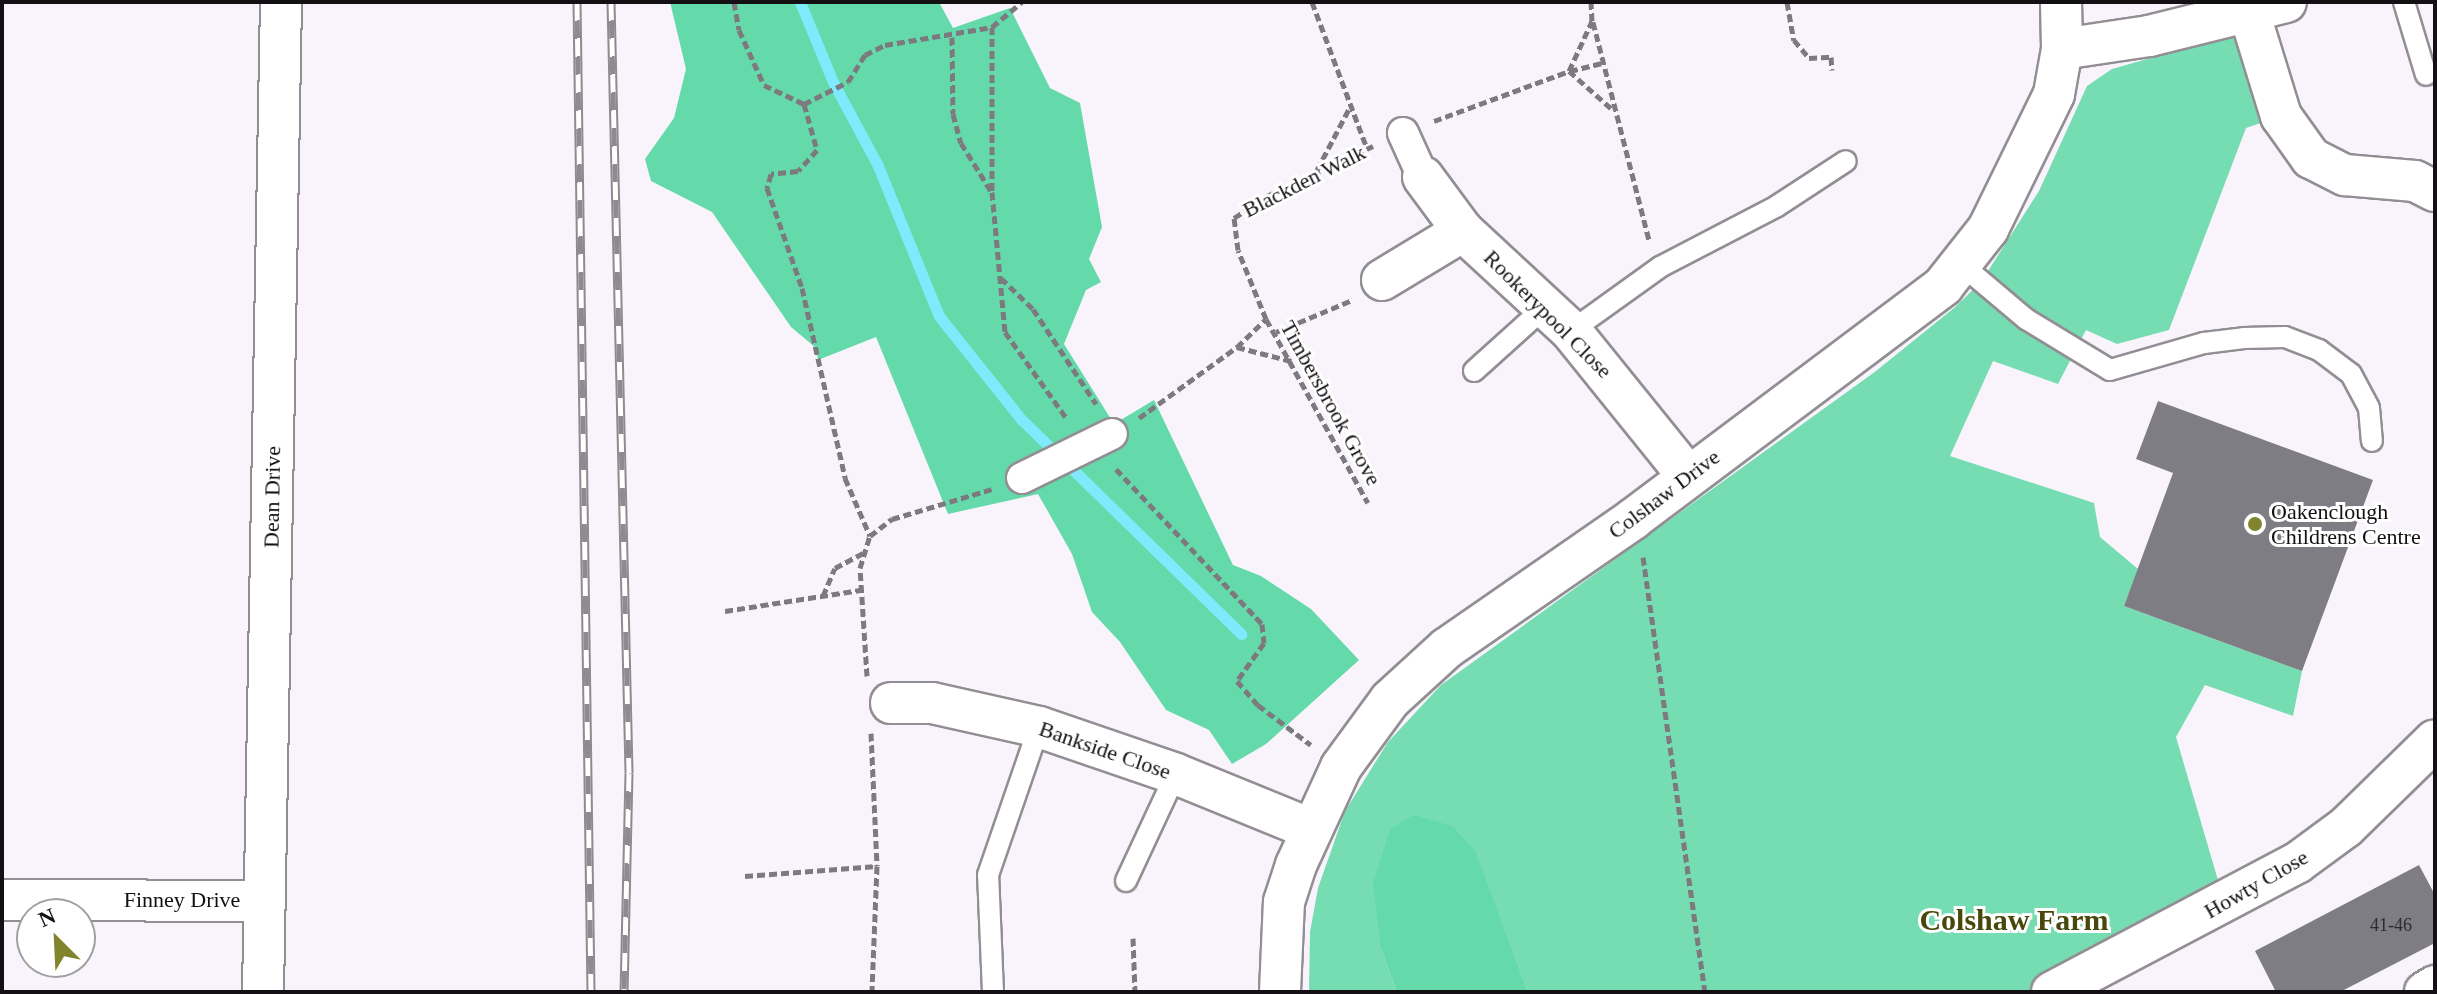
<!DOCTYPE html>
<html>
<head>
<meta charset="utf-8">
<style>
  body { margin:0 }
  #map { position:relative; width:2437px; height:994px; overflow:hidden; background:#f9f4fc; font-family:Georgia,serif }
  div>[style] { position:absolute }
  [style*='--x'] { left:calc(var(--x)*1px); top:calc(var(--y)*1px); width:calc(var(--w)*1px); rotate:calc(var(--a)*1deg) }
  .green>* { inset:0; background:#76dcb2 }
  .forest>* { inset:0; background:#64daab }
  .stream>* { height:11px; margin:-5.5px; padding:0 5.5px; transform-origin:5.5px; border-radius:5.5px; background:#7feafb }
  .building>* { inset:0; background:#7e7d84 }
  .path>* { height:5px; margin-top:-2.5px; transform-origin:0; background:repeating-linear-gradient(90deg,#7d7a7f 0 8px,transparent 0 12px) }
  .roads { filter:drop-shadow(2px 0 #928e94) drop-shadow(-2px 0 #928e94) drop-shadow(0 2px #928e94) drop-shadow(0 -2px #928e94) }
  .service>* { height:20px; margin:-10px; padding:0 10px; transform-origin:10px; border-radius:10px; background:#fff }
  .pedestrian>* { height:30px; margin:-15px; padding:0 15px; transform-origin:15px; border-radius:15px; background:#fff }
  .minor>* { height:40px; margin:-20px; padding:0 20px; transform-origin:20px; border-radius:20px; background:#fff }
  .rail>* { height:9px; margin-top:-4.5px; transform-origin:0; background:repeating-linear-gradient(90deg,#fff 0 18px,#8e8b90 0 36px); box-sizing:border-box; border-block:2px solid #8e8b90 }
  .bridges { filter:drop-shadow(2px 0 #928e94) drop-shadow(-2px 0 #928e94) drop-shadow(0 2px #928e94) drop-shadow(0 -2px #928e94) }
  .pedestrian-bridge>* { height:30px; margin:-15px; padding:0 15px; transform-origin:15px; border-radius:15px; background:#fff }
  .dots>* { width:22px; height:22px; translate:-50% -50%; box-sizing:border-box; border:4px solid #fff; border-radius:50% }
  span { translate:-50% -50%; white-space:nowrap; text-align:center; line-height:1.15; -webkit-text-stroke:6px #fff; paint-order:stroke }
  .number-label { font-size:18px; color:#2d2b2f }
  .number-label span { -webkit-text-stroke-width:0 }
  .street-label { font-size:22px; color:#121013 }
  .poi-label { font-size:22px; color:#121013 }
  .left { translate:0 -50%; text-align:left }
  .district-label { font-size:30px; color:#474809; font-weight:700 }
  .frame { position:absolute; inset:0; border:4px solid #121013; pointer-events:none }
  .north { position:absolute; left:16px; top:898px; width:80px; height:80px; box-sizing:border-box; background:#fff; border:2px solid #a09fa1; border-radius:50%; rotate:336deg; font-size:22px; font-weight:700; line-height:32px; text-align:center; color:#121013 }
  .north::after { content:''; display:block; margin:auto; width:28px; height:36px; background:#81832d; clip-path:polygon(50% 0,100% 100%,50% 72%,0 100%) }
</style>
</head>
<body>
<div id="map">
  <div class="green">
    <div style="clip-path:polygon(2253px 29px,2281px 116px,2246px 128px,2169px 330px,2117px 344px,2086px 330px,2058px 384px,1993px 361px,1950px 456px,2094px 503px,2100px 537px,2138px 569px,2124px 606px,2302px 671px,2293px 716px,2205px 685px,2176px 737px,2225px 904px,2052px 992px,1528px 992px,1476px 853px,1381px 949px,1397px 992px,1309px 992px,1310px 932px,1318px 888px,1345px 811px,1388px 742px,1441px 685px,1876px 371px,1954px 308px,1981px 282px,2039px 191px,2087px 86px,2112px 69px)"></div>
  </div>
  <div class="forest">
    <div style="clip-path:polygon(670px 2px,939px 2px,953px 28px,1010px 8px,1050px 88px,1080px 103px,1102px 227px,1089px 259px,1101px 282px,1086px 290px,1064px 344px,1114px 424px,1154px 400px,1233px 565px,1261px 576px,1311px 609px,1359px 660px,1266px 744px,1232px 764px,1209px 730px,1166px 710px,1120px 642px,1092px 612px,1072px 554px,1038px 494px,948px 514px,876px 337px,818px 360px,816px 348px,791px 327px,712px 212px,651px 181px,645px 159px,674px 118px,686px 69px)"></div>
    <div style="clip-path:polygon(1414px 815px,1452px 826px,1476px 852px,1528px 992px,1397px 992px,1381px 949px,1373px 884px,1390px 829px)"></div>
  </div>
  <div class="stream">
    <div style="--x:800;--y:2;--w:87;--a:67.6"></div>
    <div style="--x:833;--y:82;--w:95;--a:61.8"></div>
    <div style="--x:878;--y:166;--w:162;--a:67.9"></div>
    <div style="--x:939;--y:316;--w:132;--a:51.5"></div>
    <div style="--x:1021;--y:419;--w:308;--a:44.3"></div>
  </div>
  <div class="building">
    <div style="clip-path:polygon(2158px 401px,2373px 480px,2302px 671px,2124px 606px,2173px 473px,2136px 459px)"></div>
    <div style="clip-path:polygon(2419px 865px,2435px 895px,2435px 943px,2340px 992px,2276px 992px,2255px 951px)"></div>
  </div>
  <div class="path">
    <div style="--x:734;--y:2;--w:28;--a:80"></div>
    <div style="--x:739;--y:30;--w:60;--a:65.6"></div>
    <div style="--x:764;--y:85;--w:44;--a:25.4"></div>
    <div style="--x:804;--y:104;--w:49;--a:-26.6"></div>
    <div style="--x:848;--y:82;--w:32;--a:-58"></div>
    <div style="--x:865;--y:55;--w:22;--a:-27"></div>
    <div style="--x:885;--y:45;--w:109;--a:-9.5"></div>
    <div style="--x:992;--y:27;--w:39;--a:-40"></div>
    <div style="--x:1312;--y:2;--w:156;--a:69.4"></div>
    <div style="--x:1787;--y:2;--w:39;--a:80"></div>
    <div style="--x:1794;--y:40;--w:23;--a:50"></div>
    <div style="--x:1809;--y:58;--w:22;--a:-3"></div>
    <div style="--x:1831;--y:57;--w:13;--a:86"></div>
    <div style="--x:1593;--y:22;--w:225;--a:75.6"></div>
    <div style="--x:992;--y:27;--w:165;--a:90"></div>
    <div style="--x:992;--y:192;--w:141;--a:84.7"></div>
    <div style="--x:1005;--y:332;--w:107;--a:54.5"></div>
    <div style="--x:952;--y:37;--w:77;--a:89.3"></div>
    <div style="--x:953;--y:114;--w:30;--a:75"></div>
    <div style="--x:961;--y:143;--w:57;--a:58"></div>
    <div style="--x:1569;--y:71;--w:57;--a:41.5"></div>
    <div style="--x:1570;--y:71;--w:33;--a:-14"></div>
    <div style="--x:804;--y:104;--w:48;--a:74.2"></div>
    <div style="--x:817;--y:150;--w:28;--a:132"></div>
    <div style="--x:798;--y:171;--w:27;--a:174"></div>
    <div style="--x:771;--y:174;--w:15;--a:106"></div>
    <div style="--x:767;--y:188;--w:106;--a:70.7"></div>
    <div style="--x:802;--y:288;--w:195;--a:77.2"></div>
    <div style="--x:845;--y:478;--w:63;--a:66.7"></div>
    <div style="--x:1434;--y:121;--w:144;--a:-20.3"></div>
    <div style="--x:1569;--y:71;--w:55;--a:-65.3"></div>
    <div style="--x:1592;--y:21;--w:19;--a:-93"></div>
    <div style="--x:1317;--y:170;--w:73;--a:-62.4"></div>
    <div style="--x:1001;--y:278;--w:45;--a:44.1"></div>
    <div style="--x:1033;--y:309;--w:114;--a:56.4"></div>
    <div style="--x:1266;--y:319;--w:210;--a:61"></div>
    <div style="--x:1276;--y:332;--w:82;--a:-22.8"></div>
    <div style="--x:1237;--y:347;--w:56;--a:14.5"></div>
    <div style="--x:1139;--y:418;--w:121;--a:-35.9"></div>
    <div style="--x:1237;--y:347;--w:40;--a:-44"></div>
    <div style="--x:1266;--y:319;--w:74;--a:-112.1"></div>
    <div style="--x:1238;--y:250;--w:32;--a:-97"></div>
    <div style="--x:1234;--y:218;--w:42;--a:-33.3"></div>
    <div style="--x:1269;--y:195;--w:115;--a:-25.2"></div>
    <div style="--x:1116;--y:469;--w:213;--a:46.7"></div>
    <div style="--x:1262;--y:624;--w:19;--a:84"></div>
    <div style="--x:1264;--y:643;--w:47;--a:125.4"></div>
    <div style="--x:1237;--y:681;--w:32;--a:49"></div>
    <div style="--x:1258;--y:705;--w:66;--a:37"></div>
    <div style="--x:1643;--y:557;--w:439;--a:81.9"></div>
    <div style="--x:823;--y:596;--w:30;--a:-67"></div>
    <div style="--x:835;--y:568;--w:32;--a:-28"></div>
    <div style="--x:725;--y:611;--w:137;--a:-8.8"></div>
    <div style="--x:867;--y:676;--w:108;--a:-93.7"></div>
    <div style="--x:860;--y:568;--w:34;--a:-73"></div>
    <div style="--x:870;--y:536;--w:28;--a:-38"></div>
    <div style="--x:892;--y:519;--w:104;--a:-16.7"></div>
    <div style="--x:871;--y:733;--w:133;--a:87.4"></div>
    <div style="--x:877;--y:866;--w:126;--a:92.3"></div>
    <div style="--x:745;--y:876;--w:132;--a:-4.3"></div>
    <div style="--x:1133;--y:938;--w:54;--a:87.9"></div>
  </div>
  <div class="roads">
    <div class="service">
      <div style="--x:2404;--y:2;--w:76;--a:73.2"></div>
      <div style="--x:1962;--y:265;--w:84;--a:40.2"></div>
      <div style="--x:2026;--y:319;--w:98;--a:31.3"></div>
      <div style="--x:2110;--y:370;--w:98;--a:-16"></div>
      <div style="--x:2204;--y:343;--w:40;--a:-7.1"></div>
      <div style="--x:2244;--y:338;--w:41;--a:-1.4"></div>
      <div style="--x:2285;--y:337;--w:36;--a:21"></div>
      <div style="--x:2319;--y:350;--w:40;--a:37"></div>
      <div style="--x:2351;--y:374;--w:38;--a:62"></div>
      <div style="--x:2369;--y:408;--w:33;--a:85"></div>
      <div style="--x:1571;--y:331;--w:110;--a:-35.7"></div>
      <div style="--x:1660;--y:267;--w:132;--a:-27.5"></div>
      <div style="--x:1777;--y:206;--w:82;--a:-33.1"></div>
      <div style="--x:1474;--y:371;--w:96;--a:-42"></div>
      <div style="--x:1126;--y:881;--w:118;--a:-65"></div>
      <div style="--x:993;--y:992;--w:117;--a:-92.4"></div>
      <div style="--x:988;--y:875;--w:157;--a:-71"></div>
    </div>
    <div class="pedestrian">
      <div style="--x:1403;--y:133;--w:48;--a:65.6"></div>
    </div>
    <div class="minor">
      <div style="--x:2249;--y:12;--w:109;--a:72.9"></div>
      <div style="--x:2281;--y:116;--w:52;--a:54.5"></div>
      <div style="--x:2311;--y:158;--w:38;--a:27"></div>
      <div style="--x:2345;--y:175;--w:70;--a:4.9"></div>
      <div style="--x:2415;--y:181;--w:22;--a:27"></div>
      <div style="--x:2062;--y:49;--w:88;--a:-8.5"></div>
      <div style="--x:2149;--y:36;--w:141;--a:-13.9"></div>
      <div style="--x:1423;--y:177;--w:67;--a:53.5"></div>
      <div style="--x:1463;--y:231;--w:147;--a:42.8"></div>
      <div style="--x:1571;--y:331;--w:186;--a:51.1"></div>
      <div style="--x:1382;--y:280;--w:95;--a:-31.2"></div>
      <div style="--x:891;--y:703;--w:41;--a:0"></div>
      <div style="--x:932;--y:703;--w:110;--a:12.6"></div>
      <div style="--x:1039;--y:727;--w:145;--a:18.9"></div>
      <div style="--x:1176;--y:774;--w:146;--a:22.2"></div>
      <div style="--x:2;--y:900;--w:263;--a:0.2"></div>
      <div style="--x:263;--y:992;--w:990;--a:-88.96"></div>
      <div style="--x:1280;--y:992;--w:90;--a:-87.5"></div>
      <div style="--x:1284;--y:902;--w:39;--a:-72"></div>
      <div style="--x:1296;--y:865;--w:108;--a:-65.3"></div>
      <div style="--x:1341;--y:767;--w:83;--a:-53.8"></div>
      <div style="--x:1390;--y:700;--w:77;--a:-42.4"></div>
      <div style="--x:1447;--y:648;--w:226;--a:-34.7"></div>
      <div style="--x:1633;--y:519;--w:388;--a:-36.9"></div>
      <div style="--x:1943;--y:286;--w:73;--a:-51.7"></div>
      <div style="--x:1988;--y:229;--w:150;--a:-63.9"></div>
      <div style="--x:2054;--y:94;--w:46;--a:-79.9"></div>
      <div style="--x:2062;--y:49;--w:47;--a:-91.2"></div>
      <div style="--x:2052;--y:992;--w:277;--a:-27.8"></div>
      <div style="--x:2297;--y:863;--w:61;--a:-36.3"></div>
      <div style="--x:2346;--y:827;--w:124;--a:-44.3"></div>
      <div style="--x:2425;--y:992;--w:12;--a:-31"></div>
    </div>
  </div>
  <div class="rail">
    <div style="--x:577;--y:2;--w:990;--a:89.19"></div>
    <div style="--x:611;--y:2;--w:771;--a:88.66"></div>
    <div style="--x:629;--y:773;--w:219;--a:91.3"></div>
  </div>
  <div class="bridges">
    <div class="pedestrian-bridge">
      <div style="--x:1022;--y:478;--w:100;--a:-26.1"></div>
    </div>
  </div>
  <div class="dots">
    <div style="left:2255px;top:524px;background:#81832d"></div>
  </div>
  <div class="number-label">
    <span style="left:2391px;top:925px">41-46</span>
  </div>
  <div class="street-label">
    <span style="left:1304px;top:181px;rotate:-27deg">Blackden Walk</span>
    <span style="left:1548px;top:314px;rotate:45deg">Rookerypool Close</span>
    <span style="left:1331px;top:403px;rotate:61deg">Timbersbrook Grove</span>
    <span style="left:1664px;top:494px;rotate:-37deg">Colshaw Drive</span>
    <span style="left:272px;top:497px;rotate:-89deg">Dean Drive</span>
    <span style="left:1105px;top:750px;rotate:19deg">Bankside Close</span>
    <span style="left:2256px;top:884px;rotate:-30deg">Howty Close</span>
    <span style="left:182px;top:900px">Finney Drive</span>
  </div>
  <div class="poi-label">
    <span class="left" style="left:2271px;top:524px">Oakenclough<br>Childrens Centre</span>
  </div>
  <div class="district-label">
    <span style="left:2014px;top:920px">Colshaw Farm</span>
  </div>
  <div class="frame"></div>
  <div class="north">N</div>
</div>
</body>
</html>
